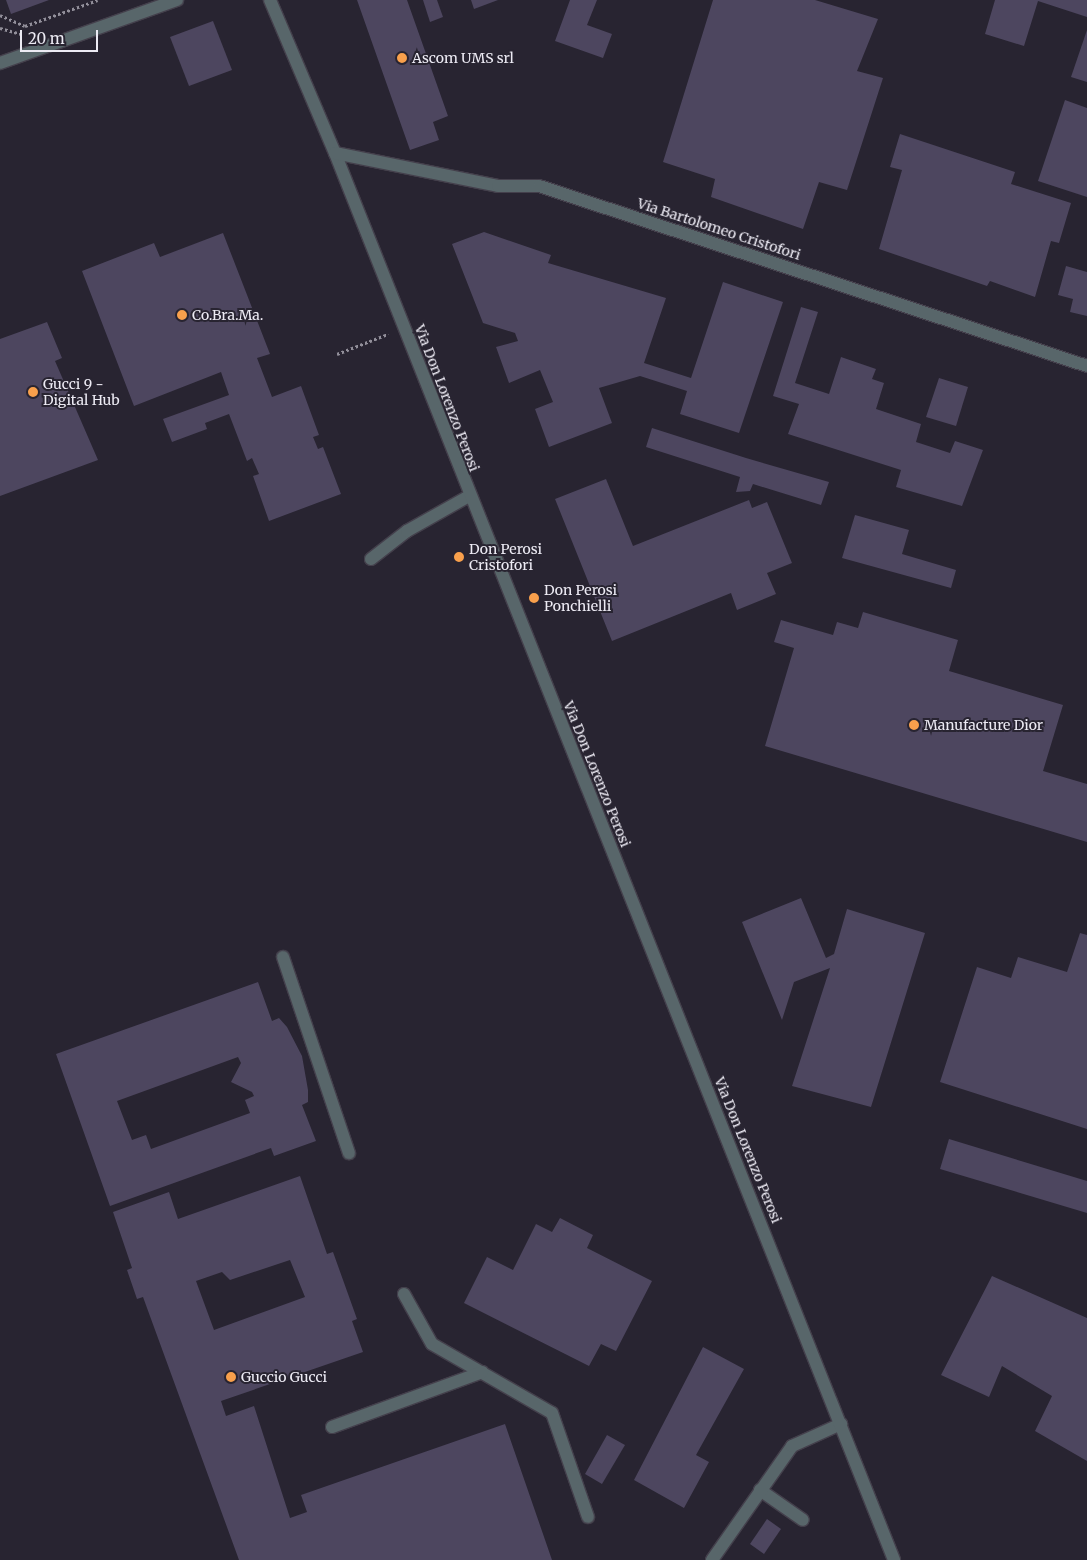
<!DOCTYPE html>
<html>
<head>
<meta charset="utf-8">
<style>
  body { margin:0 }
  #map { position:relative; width:1087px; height:1560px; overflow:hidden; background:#282431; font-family:Merriweather,serif }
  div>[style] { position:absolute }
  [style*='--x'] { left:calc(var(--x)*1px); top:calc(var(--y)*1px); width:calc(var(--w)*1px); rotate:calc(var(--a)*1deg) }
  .building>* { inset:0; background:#4d465f }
  .path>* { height:3px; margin-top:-1.5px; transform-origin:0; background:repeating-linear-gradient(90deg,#928f9a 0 2.5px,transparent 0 5px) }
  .roads { filter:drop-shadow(1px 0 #44404c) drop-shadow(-1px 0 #44404c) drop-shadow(0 1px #44404c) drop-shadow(0 -1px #44404c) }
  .service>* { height:12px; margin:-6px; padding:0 6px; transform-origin:6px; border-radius:6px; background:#58666a }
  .minor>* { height:12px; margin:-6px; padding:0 6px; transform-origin:6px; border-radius:6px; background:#58666a }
  .tertiary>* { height:12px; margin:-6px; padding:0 6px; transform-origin:6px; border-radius:6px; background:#58666a }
  .dots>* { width:14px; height:14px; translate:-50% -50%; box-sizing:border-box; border:2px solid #282431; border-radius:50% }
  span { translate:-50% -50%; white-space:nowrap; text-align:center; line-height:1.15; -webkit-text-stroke:4px #282431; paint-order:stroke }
  .poi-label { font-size:14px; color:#edebf4 }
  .left { translate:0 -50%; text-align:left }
  .street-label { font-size:14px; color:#edebf4 }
  .scale { position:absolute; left:20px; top:30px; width:78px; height:22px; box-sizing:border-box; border:2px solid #edebf4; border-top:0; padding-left:6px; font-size:15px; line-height:18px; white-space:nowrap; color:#edebf4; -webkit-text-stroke:4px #282431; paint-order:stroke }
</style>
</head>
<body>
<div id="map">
  <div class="building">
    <div style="clip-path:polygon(6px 0,49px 0,11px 14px)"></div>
    <div style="clip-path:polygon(357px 0,407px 0,448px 116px,433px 122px,439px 140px,410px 150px)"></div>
    <div style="clip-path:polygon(423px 0,437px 0,443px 17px,430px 22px)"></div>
    <div style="clip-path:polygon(471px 0,498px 0,474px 9px)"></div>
    <div style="clip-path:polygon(570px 0,597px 0,587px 25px,612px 34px,603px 58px,555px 41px)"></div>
    <div style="clip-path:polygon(713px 0,815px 0,878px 19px,857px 71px,883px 78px,847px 190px,819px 182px,803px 229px,711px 197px,715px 179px,663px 162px)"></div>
    <div style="clip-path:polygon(995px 0,1087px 0,1087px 17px,1038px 1px,1024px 46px,985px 34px)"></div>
    <div style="clip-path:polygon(213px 21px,232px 70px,189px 86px,170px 37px)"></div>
    <div style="clip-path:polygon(1087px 30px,1087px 82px,1071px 77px)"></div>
    <div style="clip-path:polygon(1065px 100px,1087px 108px,1087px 197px,1038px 181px)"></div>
    <div style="clip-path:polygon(900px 134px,1015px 172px,1011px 184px,1071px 203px,1059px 243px,1051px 241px,1035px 297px,990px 281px,987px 286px,879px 249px,902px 170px,890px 167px)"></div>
    <div style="clip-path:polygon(484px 232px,551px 255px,548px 263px,666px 298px,644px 363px,691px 378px,723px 282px,783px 302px,739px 433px,680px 414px,687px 391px,640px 376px,599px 388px,612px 423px,549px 447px,535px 409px,553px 402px,540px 370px,509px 383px,496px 347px,518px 341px,515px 333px,483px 323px,452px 244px)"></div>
    <div style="clip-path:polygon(223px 233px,270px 354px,257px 358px,272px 397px,301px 386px,319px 435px,313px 437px,318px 449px,323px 447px,341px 494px,269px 521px,253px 476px,259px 474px,252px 458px,247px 461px,229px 414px,205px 423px,207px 429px,172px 442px,163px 419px,229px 395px,221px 372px,134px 406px,82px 271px,154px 243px,160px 257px)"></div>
    <div style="clip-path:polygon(1066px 266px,1087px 272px,1087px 316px,1070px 312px,1073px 299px,1058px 295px)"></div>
    <div style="clip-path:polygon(801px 307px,818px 312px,795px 383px,829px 394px,841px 357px,876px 369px,872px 379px,884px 383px,876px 409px,921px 424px,916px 442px,950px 453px,955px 441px,983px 450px,962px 506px,896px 487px,901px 470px,788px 434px,799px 404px,773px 396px)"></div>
    <div style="clip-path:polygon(47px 322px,62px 358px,55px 361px,98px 460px,0 496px,0 339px)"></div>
    <div style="clip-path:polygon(939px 378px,968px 387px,956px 426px,926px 417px)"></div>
    <div style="clip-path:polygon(652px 428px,746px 458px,829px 482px,821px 505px,753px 484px,750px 491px,736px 492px,740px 477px,646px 447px)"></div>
    <div style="clip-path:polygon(606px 479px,633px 546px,749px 500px,752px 508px,767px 502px,792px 563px,767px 573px,776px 594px,737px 610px,731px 593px,612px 641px,555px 499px)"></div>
    <div style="clip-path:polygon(855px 515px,909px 530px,902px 554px,956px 570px,951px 588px,842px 558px)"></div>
    <div style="clip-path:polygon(863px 612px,958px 640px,949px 671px,1063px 705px,1043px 771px,1087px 784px,1087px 842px,765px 746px,794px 648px,774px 642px,781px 620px,833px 635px,837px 622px,858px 628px)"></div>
    <div style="clip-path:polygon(801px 898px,826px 958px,834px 954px,847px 909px,925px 933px,871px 1107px,792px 1086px,830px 968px,794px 982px,782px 1020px,742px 922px)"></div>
    <div style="clip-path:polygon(1080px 933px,1087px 935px,1087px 1129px,940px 1082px,977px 967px,1011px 978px,1018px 957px,1067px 972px)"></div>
    <div style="clip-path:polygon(evenodd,258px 982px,272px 1021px,279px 1018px,287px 1027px,302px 1056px,308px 1090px,308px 1102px,302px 1105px,316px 1141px,274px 1156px,271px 1148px,110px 1206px,56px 1054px,258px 982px,238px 1057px,241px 1063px,231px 1082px,252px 1092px,254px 1096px,245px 1100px,250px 1113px,151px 1149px,146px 1135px,132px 1140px,117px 1101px,238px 1057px)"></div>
    <div style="clip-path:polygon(949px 1139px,1087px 1181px,1087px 1213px,940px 1169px)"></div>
    <div style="clip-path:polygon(evenodd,300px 1176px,327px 1254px,333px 1252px,357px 1319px,352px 1321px,363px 1352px,221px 1401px,226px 1416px,254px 1406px,290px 1518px,307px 1512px,301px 1495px,505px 1424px,552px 1560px,239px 1560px,143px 1297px,137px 1299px,127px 1270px,132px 1268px,113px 1212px,169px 1192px,178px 1219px,300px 1176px,290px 1260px,305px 1297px,214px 1330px,196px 1281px,222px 1272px,230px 1280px,290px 1260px)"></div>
    <div style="clip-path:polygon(560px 1218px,593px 1235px,587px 1248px,652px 1281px,616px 1351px,601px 1344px,589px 1366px,464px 1303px,487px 1257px,513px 1270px,536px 1224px,552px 1232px)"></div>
    <div style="clip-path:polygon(992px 1276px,1087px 1318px,1087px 1461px,1035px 1431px,1052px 1396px,1002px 1366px,989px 1397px,941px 1375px)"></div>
    <div style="clip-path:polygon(703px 1347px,744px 1369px,696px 1455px,709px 1462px,684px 1508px,634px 1480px)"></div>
    <div style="clip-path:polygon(607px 1435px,625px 1445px,602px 1484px,585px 1474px)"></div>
    <div style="clip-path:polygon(767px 1519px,781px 1529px,764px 1554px,750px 1544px)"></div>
  </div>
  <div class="path">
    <div style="--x:0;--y:15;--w:27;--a:24"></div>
    <div style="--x:25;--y:26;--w:77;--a:-19.6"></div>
    <div style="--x:0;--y:28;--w:22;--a:16"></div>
    <div style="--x:337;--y:354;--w:55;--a:-21.4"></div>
  </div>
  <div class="roads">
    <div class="service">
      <div style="--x:371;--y:559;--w:46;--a:-37.9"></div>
      <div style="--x:407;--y:531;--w:71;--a:-29.4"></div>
      <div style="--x:283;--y:957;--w:207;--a:71.4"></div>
      <div style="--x:404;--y:1294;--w:57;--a:60.8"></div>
      <div style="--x:432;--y:1344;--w:138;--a:29.9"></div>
      <div style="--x:552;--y:1413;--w:110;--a:70.9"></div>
      <div style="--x:332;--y:1427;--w:160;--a:-20.1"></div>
      <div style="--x:760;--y:1490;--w:52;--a:34.9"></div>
      <div style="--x:712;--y:1560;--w:139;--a:-54.9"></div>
      <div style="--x:792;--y:1446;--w:54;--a:-24.2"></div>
    </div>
    <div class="minor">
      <div style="--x:270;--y:0;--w:166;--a:67"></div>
      <div style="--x:335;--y:153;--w:1514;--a:68.33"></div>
      <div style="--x:335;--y:153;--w:166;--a:11.4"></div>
      <div style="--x:498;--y:186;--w:41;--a:0"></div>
      <div style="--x:539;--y:186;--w:577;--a:18.18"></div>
    </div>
    <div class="tertiary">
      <div style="--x:0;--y:63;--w:188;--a:-19.6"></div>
    </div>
  </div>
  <div class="dots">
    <div style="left:402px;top:58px;background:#f9a04c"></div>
    <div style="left:182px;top:315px;background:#f9a04c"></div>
    <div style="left:33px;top:392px;background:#f9a04c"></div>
    <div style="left:459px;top:557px;background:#f9a04c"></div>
    <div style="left:534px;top:598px;background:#f9a04c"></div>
    <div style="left:914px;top:725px;background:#f9a04c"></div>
    <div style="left:231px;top:1377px;background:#f9a04c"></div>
  </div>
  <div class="poi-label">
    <span class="left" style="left:412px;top:58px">Ascom UMS srl</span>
    <span class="left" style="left:192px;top:315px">Co.Bra.Ma.</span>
    <span class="left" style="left:43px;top:392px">Gucci 9 -<br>Digital Hub</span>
    <span class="left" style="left:469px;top:557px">Don Perosi<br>Cristofori</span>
    <span class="left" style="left:544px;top:598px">Don Perosi<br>Ponchielli</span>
    <span class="left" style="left:924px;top:725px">Manufacture Dior</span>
    <span class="left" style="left:241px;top:1377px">Guccio Gucci</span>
  </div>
  <div class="street-label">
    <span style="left:719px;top:229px;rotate:18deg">Via Bartolomeo Cristofori</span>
    <span style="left:447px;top:398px;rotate:69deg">Via Don Lorenzo Perosi</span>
    <span style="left:597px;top:774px;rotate:68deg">Via Don Lorenzo Perosi</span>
    <span style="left:748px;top:1150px;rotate:68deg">Via Don Lorenzo Perosi</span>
  </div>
  <div class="scale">20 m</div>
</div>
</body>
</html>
